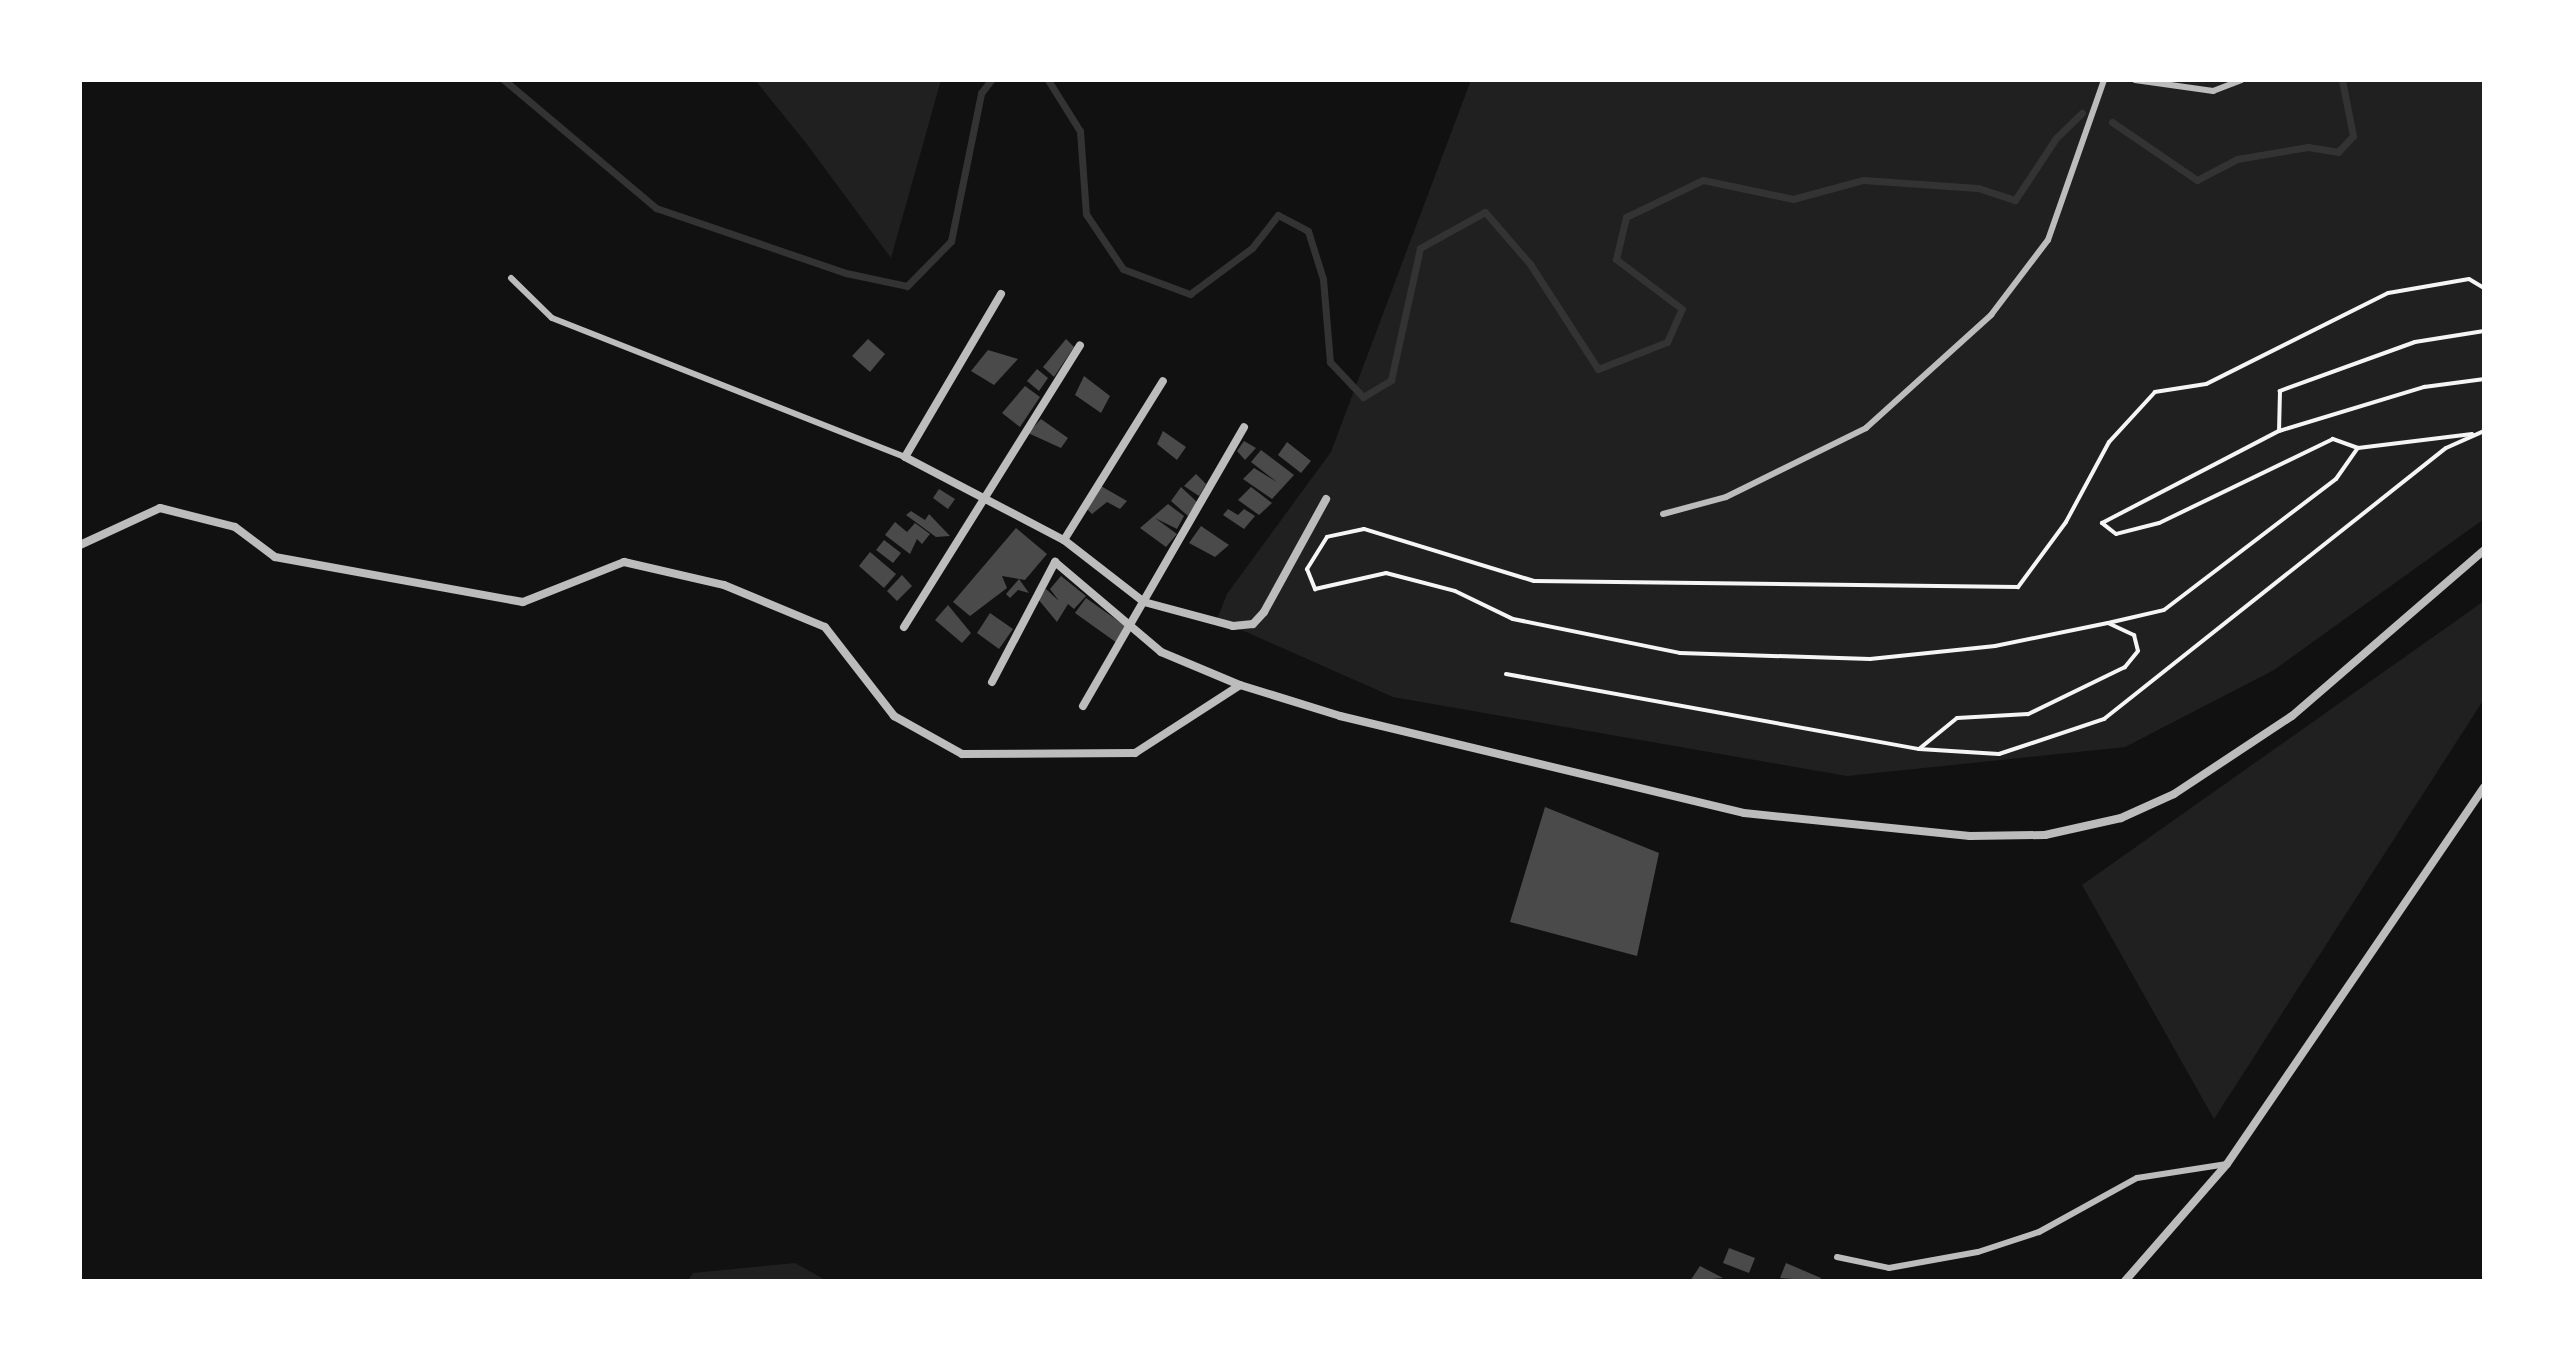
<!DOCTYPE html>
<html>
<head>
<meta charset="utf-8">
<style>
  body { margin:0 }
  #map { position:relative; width:2564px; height:1361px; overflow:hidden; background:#111; font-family:"Times New Roman",serif }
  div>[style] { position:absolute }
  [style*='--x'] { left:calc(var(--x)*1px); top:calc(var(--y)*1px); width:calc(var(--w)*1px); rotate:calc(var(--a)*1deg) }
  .green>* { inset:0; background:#202020 }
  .stream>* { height:7px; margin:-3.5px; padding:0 3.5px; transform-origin:3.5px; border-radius:3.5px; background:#333 }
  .building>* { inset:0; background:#4a4a4a }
  .path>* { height:4px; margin:-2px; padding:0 2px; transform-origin:2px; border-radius:2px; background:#f5f5f5 }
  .service>* { height:6px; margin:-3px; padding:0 3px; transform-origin:3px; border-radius:3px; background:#bcbcbc }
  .minor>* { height:8px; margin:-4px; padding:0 4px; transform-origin:4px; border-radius:4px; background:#bcbcbc }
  span { translate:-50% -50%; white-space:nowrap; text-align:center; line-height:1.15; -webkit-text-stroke:7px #fff; paint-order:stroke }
  .frame { position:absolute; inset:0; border:82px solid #fff; pointer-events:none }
</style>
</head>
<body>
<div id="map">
  <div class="green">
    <div style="clip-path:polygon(755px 80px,941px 80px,891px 258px,806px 143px)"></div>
    <div style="clip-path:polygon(1471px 80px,2484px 80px,2484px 519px,2274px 670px,2125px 747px,1847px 776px,1393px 697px,1217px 619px,1227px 594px,1331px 452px)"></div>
    <div style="clip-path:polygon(2484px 601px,2484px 699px,2214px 1119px,2082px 885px)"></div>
    <div style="clip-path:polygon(795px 1263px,827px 1281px,688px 1281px,693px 1273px)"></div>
  </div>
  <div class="stream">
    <div style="--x:504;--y:80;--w:199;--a:40.1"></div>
    <div style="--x:656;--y:208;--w:201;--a:18.9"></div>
    <div style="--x:846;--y:273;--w:62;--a:12"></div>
    <div style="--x:907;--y:286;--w:63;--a:-45.6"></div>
    <div style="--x:951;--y:241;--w:151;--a:-78.5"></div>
    <div style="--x:981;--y:93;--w:16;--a:-52"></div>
    <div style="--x:1048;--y:80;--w:60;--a:57.9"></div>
    <div style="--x:1080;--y:131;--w:83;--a:85.9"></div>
    <div style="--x:1086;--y:214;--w:66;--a:56.1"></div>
    <div style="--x:1123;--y:269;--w:72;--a:20.5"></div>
    <div style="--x:1190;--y:294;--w:77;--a:-36.6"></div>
    <div style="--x:1252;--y:248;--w:42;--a:-51.8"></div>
    <div style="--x:1278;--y:215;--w:34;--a:28"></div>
    <div style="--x:1308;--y:231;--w:50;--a:72.6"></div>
    <div style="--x:1323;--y:279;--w:83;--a:85.2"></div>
    <div style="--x:1330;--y:362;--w:48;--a:46.7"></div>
    <div style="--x:1363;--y:397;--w:33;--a:-31"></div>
    <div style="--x:1391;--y:380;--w:135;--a:-77.6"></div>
    <div style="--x:1420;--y:248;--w:74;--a:-29"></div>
    <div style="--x:1485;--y:212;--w:69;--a:49.1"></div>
    <div style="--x:1530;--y:264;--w:125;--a:57.1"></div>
    <div style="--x:1598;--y:369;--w:74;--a:-21.4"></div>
    <div style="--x:1667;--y:342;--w:36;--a:-66"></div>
    <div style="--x:1682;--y:309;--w:83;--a:-142.9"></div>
    <div style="--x:1616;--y:259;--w:43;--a:-76.6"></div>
    <div style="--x:1626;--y:217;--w:85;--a:-25.7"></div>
    <div style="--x:1703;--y:180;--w:92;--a:11.9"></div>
    <div style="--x:1793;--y:199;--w:73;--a:-15.2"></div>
    <div style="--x:1863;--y:180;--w:115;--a:4"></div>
    <div style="--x:1978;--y:188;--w:39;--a:18"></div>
    <div style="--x:2015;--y:200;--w:74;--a:-56.5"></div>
    <div style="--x:2056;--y:138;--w:36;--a:-44"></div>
    <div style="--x:2112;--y:122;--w:103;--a:34.3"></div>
    <div style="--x:2197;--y:180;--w:45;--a:-27.7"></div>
    <div style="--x:2237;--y:159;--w:72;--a:-9.6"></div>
    <div style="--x:2308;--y:147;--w:30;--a:9"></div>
    <div style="--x:2338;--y:152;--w:22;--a:-47"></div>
    <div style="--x:2353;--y:136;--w:57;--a:-101.1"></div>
  </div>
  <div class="building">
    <div style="clip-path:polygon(868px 339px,885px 354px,870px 372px,852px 356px)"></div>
    <div style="clip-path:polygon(1066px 339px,1074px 347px,1054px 377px,1043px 367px)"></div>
    <div style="clip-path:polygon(988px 350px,1018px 359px,994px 385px,971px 371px)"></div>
    <div style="clip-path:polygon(1037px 369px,1048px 378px,1039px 391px,1027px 381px)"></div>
    <div style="clip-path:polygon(1084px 376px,1110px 396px,1101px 413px,1075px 395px)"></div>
    <div style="clip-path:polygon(1025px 386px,1040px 397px,1020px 427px,1002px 413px)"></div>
    <div style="clip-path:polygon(1041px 419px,1068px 438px,1061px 448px,1028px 433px)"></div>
    <div style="clip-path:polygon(1163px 431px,1186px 447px,1177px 460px,1157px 444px)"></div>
    <div style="clip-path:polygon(1244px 441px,1256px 448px,1245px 460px,1237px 451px)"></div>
    <div style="clip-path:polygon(1287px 442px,1311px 461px,1301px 473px,1278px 455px)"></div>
    <div style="clip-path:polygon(1261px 450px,1294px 475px,1272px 499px,1243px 479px,1254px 468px,1277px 482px,1251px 462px)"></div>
    <div style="clip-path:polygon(1196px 474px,1206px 484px,1199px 496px,1184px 486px)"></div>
    <div style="clip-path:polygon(1101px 486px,1127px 501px,1120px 509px,1107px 502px,1092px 514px,1084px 506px)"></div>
    <div style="clip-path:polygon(1181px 487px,1197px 502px,1188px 516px,1171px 501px)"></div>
    <div style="clip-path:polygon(1251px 487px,1272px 503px,1259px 515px,1238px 500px)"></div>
    <div style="clip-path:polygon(939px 489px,955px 499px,948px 509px,933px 498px)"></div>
    <div style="clip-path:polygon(1168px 504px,1184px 516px,1177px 529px,1155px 518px,1177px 534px,1166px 547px,1140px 528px)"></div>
    <div style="clip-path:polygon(1228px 509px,1238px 515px,1244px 509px,1255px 516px,1244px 529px,1223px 515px)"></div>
    <div style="clip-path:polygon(911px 511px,925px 520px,929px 514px,950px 536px,936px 537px,906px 515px)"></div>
    <div style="clip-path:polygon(895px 522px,907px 532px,915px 523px,930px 534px,922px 544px,917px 539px,910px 554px,885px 535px)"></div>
    <div style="clip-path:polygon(1201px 526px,1229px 545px,1215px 557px,1189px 543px)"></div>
    <div style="clip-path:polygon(1016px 528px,1047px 554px,1025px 580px,1002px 576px,1007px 588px,970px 616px,953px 602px)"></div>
    <div style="clip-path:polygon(884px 540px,901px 553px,893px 563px,876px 550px)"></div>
    <div style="clip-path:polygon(870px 552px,896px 574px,884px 588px,859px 566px)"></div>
    <div style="clip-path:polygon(902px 575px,912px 586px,897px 601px,887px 591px)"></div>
    <div style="clip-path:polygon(1061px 576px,1086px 596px,1074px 609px,1068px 604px,1057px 622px,1038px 599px,1046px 589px,1059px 601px,1050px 589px)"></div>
    <div style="clip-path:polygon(1019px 579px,1029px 593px,1018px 590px,1010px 598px,1006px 594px)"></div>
    <div style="clip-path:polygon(1086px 598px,1128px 628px,1117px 643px,1075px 613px)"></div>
    <div style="clip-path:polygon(948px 605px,971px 633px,962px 643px,935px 620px)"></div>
    <div style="clip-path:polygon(990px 613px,1013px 629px,999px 649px,977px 633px)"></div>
    <div style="clip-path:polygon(1545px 807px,1659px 853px,1637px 956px,1510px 922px)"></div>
    <div style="clip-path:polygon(1729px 1248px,1755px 1258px,1749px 1273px,1723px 1263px)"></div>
    <div style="clip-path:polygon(1786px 1263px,1821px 1278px,1820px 1281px,1780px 1278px)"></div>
    <div style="clip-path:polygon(1700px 1266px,1723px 1278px,1690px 1281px)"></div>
  </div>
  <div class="path">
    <div style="--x:2484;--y:288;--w:17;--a:-149"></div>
    <div style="--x:2469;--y:279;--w:82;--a:170.2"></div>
    <div style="--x:2388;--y:293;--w:203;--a:153.4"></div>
    <div style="--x:2206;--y:384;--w:52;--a:171.1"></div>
    <div style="--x:2155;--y:392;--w:68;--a:132.6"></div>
    <div style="--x:2109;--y:442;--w:91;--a:118.3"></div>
    <div style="--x:2066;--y:522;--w:81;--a:126.4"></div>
    <div style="--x:2018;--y:587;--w:484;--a:-179.3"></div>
    <div style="--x:1534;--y:581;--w:178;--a:-163"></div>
    <div style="--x:1364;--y:529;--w:38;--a:168"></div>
    <div style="--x:1327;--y:537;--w:38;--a:122"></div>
    <div style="--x:1307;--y:569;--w:22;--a:68"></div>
    <div style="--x:1315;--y:589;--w:73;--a:-12.7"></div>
    <div style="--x:1386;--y:573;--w:71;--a:14.6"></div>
    <div style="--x:1455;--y:591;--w:64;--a:25.8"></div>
    <div style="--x:1513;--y:619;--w:170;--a:11.5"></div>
    <div style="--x:1680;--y:653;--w:190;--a:1.8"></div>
    <div style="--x:1870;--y:659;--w:126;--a:-5.9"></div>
    <div style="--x:1995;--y:646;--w:115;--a:-11.5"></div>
    <div style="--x:2108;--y:623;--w:29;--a:25"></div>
    <div style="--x:2134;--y:635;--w:16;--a:76"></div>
    <div style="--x:2138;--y:651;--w:21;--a:129"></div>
    <div style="--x:2125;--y:667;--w:108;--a:154.1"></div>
    <div style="--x:2028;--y:714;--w:71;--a:176.8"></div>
    <div style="--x:1957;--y:718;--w:49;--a:140.8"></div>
    <div style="--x:1919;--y:749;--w:80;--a:3.6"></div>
    <div style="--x:1999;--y:754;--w:111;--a:-18.4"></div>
    <div style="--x:2104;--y:719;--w:436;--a:-38.4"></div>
    <div style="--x:2446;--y:448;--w:42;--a:-24.1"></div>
    <div style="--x:2484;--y:331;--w:70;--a:170.9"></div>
    <div style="--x:2415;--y:342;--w:144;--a:160.1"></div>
    <div style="--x:2280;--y:391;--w:40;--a:91.4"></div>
    <div style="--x:2279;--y:431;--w:152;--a:-16.9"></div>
    <div style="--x:2424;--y:387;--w:61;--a:-7.6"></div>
    <div style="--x:2358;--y:448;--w:115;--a:-7"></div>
    <div style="--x:2108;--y:623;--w:57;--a:-13.1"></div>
    <div style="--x:2164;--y:610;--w:216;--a:-37.3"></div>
    <div style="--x:2336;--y:479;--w:38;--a:-55"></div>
    <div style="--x:2358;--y:448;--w:27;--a:-160"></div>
    <div style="--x:2333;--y:439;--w:193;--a:154.2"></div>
    <div style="--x:2159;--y:523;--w:44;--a:165.7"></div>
    <div style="--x:2116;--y:534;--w:18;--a:-142"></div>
    <div style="--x:2102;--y:523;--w:199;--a:-27.5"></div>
    <div style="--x:1506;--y:674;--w:420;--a:10.3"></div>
  </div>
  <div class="service">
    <div style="--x:2135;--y:80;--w:79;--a:8"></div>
    <div style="--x:2213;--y:91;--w:30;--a:-21"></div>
    <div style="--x:511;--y:278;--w:57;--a:44.3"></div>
    <div style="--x:552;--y:318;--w:379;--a:21.5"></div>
    <div style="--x:1663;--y:514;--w:65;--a:-15.1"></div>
    <div style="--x:1726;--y:497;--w:156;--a:-26.2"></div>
    <div style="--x:1866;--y:428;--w:169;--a:-42.1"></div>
    <div style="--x:1991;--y:315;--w:94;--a:-52.8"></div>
    <div style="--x:2048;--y:240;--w:170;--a:-70.7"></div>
    <div style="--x:1837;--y:1257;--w:53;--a:11.9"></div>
    <div style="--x:1889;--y:1268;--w:90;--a:-10.2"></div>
    <div style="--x:1978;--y:1252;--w:64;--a:-18.2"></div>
    <div style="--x:2039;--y:1232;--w:112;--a:-28.9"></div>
    <div style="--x:2137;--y:1178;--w:91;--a:-8.8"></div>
  </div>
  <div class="minor">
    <div style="--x:1001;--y:294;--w:189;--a:120.5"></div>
    <div style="--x:905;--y:457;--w:179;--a:27.6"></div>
    <div style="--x:1064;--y:540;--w:101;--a:37.8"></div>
    <div style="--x:1144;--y:602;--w:92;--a:15.1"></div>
    <div style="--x:1233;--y:626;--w:20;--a:-6"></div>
    <div style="--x:1253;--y:624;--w:16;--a:-47"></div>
    <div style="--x:1264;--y:612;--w:129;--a:-61.2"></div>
    <div style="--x:1064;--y:540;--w:187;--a:-58.1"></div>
    <div style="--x:80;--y:545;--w:88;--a:-24.8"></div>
    <div style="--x:160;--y:508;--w:77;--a:14.2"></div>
    <div style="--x:235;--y:527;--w:50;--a:36.9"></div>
    <div style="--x:275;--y:557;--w:252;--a:10.3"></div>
    <div style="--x:523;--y:602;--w:109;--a:-21.6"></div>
    <div style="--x:624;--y:562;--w:103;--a:13"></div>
    <div style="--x:724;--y:585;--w:109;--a:22.6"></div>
    <div style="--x:825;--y:627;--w:113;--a:52.2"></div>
    <div style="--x:894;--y:716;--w:78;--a:29.2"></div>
    <div style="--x:962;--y:754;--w:173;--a:-0.3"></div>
    <div style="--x:1135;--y:753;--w:125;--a:-32.9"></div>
    <div style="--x:1240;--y:685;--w:105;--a:17.2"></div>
    <div style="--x:1340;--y:716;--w:415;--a:13.5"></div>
    <div style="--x:1744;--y:813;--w:227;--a:5.8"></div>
    <div style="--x:1970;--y:836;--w:75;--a:-0.8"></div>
    <div style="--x:2045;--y:835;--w:78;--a:-12.6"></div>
    <div style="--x:2121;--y:818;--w:58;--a:-24.4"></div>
    <div style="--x:2174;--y:794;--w:141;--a:-33.5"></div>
    <div style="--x:2292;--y:716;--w:254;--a:-40.8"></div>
    <div style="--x:904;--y:627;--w:332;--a:-58"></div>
    <div style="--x:992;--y:682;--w:136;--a:-62.3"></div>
    <div style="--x:1055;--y:562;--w:139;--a:40.3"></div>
    <div style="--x:1161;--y:652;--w:86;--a:22.7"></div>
    <div style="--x:1083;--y:706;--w:322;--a:-60"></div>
    <div style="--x:2125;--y:1281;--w:155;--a:-48.9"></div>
    <div style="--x:2227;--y:1164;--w:456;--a:-55.7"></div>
  </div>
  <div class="frame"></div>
</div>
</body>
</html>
